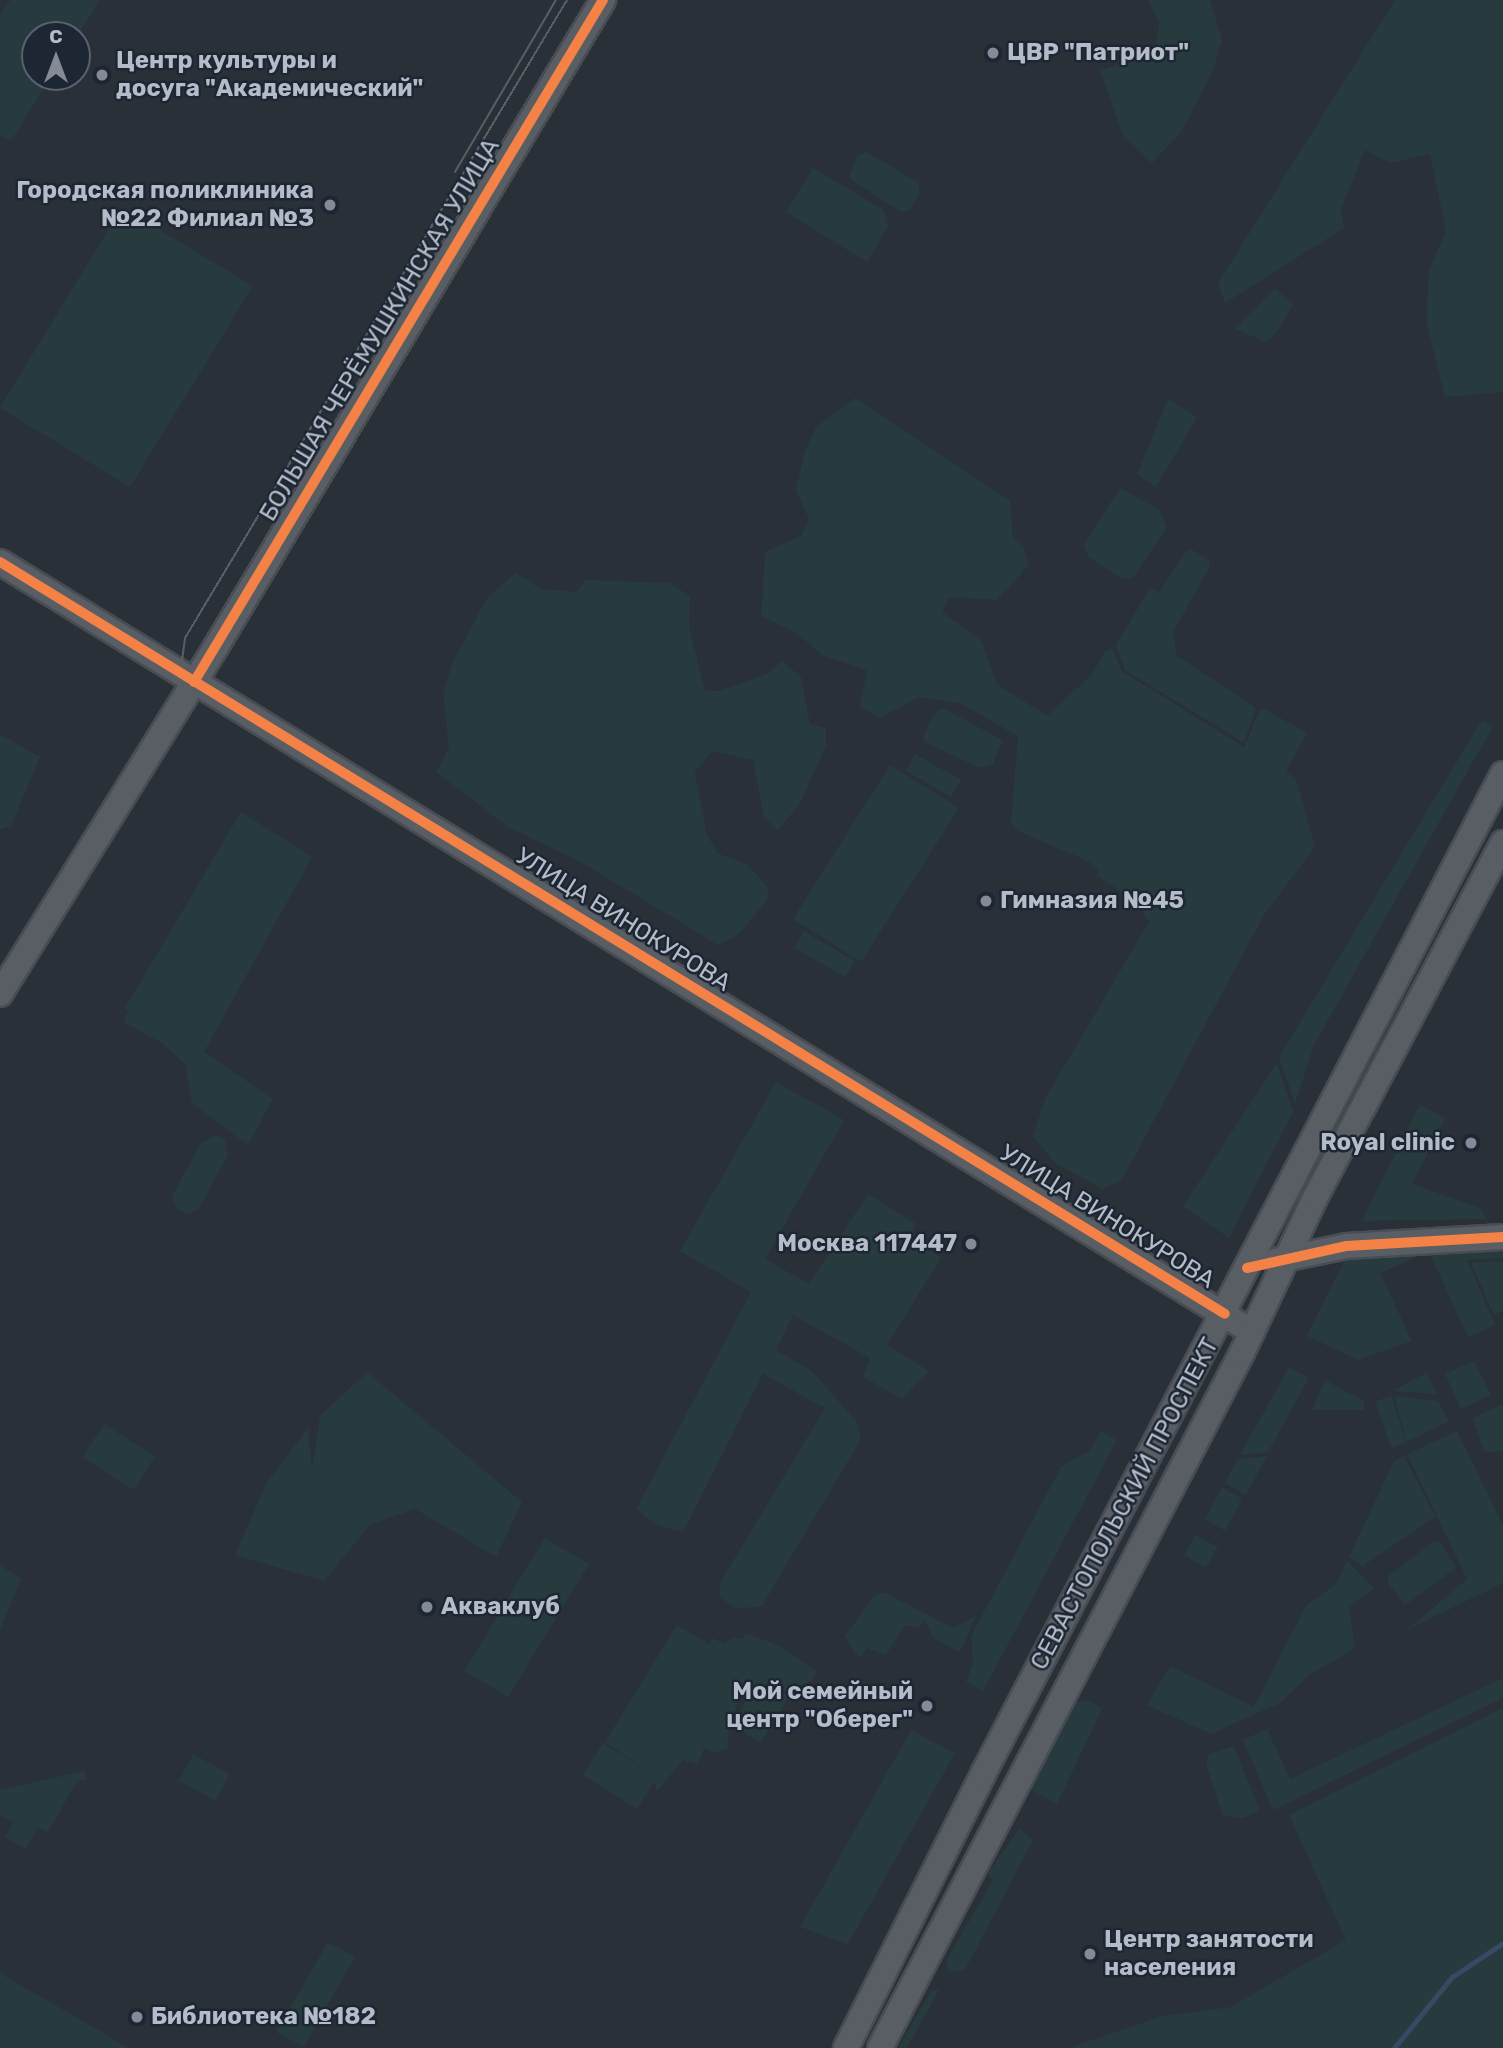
<!DOCTYPE html>
<html>
<head>
<meta charset="utf-8">
<style>
  body { margin:0 }
  #map { position:relative; width:1503px; height:2048px; overflow:hidden; background:#2a3038; font-family:Rubik,sans-serif }
  div>[style] { position:absolute }
  [style*='--x'] { left:calc(var(--x)*1px); top:calc(var(--y)*1px); width:calc(var(--w)*1px); rotate:calc(var(--a)*1deg) }
  .green>* { inset:0; background:#273a3e }
  .stream>* { height:5px; margin:-2.5px; padding:0 2.5px; transform-origin:2.5px; border-radius:2.5px; background:#384963 }
  .roads { filter:drop-shadow(2px 0 #484c53) drop-shadow(-2px 0 #484c53) drop-shadow(0 2px #484c53) drop-shadow(0 -2px #484c53) }
  .secondary>* { height:24px; margin:-12px; padding:0 12px; transform-origin:12px; border-radius:12px; background:#595d64 }
  .tram>* { height:2px; margin:-1px; padding:0 1px; transform-origin:1px; border-radius:1px; background:#595d64 }
  .cycleway>* { height:10px; margin:-5px; padding:0 5px; transform-origin:5px; border-radius:5px; background:#f48246 }
  .dots>* { width:19px; height:19px; translate:-50% -50%; box-sizing:border-box; border:4px solid #1d2633; border-radius:50% }
  span { translate:-50% -50%; white-space:nowrap; text-align:center; line-height:1.15; -webkit-text-stroke:5px #1d2633; paint-order:stroke }
  .poi-label { font-size:24px; color:#b4bcc9; font-weight:700 }
  .left { translate:0 -50%; text-align:left }
  .right { translate:-100% -50%; text-align:right }
  .street-label { font-size:24px; color:#b4bcc9 }
  .north { position:absolute; left:21px; top:21px; width:70px; height:70px; box-sizing:border-box; background:#1d2633; border:2px solid #59626f; border-radius:50%; rotate:0deg; font-size:19px; font-weight:700; line-height:28px; text-align:center; color:#b4bcc9 }
  .north::after { content:''; display:block; margin:auto; width:24px; height:32px; background:#848b96; clip-path:polygon(50% 0,100% 100%,50% 72%,0 100%) }
</style>
</head>
<body>
<div id="map">
  <div class="green">
    <div style="clip-path:polygon(10px 0,100px 0,77px 37px,35px 35px,35px 77px,51px 77px,11px 141px,0 135px,0 16px)"></div>
    <div style="clip-path:polygon(1148px 0,1210px 0,1222px 40px,1213px 71px,1181px 132px,1152px 163px,1123px 135px,1100px 70px,1155px 56px,1159px 23px)"></div>
    <div style="clip-path:polygon(1395px 0,1503px 0,1503px 392px,1445px 397px,1426px 322px,1429px 270px,1446px 231px,1430px 154px,1391px 163px,1365px 150px,1341px 209px,1344px 228px,1225px 303px,1218px 283px)"></div>
    <div style="clip-path:polygon(866px 152px,918px 182px,920px 193px,909px 211px,901px 212px,849px 178px,857px 156px)"></div>
    <div style="clip-path:polygon(813px 168px,884px 210px,888px 227px,867px 262px,786px 212px)"></div>
    <div style="clip-path:polygon(122px 207px,253px 286px,130px 487px,0 408px)"></div>
    <div style="clip-path:polygon(1275px 288px,1293px 305px,1277px 332px,1266px 342px,1235px 329px)"></div>
    <div style="clip-path:polygon(855px 398px,1010px 501px,1013px 537px,1024px 549px,1029px 565px,997px 600px,949px 597px,942px 612px,981px 640px,997px 685px,1048px 716px,1093px 673px,1105px 651px,1112px 648px,1122px 671px,1244px 747px,1259px 712px,1264px 709px,1307px 733px,1286px 772px,1296px 779px,1315px 847px,1264px 915px,1122px 1180px,1103px 1189px,1055px 1163px,1033px 1136px,1045px 1099px,1149px 922px,1136px 903px,1097px 875px,1099px 870px,1090px 862px,1016px 830px,1011px 822px,1018px 736px,960px 703px,919px 697px,880px 718px,860px 707px,867px 670px,822px 655px,797px 633px,761px 616px,765px 552px,801px 536px,809px 519px,796px 490px,805px 451px,816px 427px)"></div>
    <div style="clip-path:polygon(1168px 399px,1197px 417px,1156px 487px,1137px 474px)"></div>
    <div style="clip-path:polygon(1120px 488px,1160px 510px,1167px 528px,1133px 578px,1123px 579px,1088px 557px,1084px 544px)"></div>
    <div style="clip-path:polygon(1191px 549px,1210px 561px,1210px 567px,1173px 632px,1177px 656px,1256px 708px,1244px 743px,1125px 670px,1116px 645px,1150px 588px,1159px 593px,1185px 552px)"></div>
    <div style="clip-path:polygon(515px 573px,541px 589px,576px 592px,586px 580px,669px 583px,690px 596px,689px 626px,705px 691px,719px 691px,767px 674px,782px 661px,801px 677px,810px 724px,826px 728px,826px 746px,799px 805px,778px 830px,764px 817px,753px 760px,712px 751px,695px 772px,706px 832px,717px 853px,748px 865px,769px 889px,766px 902px,738px 935px,718px 945px,577px 860px,508px 827px,436px 772px,449px 748px,443px 693px,452px 664px,487px 598px)"></div>
    <div style="clip-path:polygon(942px 708px,1003px 740px,993px 764px,980px 768px,925px 742px,923px 737px,932px 717px)"></div>
    <div style="clip-path:polygon(1482px 720px,1493px 726px,1314px 1045px,1295px 1104px,1279px 1057px)"></div>
    <div style="clip-path:polygon(0 734px,40px 757px,11px 826px,0 829px)"></div>
    <div style="clip-path:polygon(915px 754px,961px 780px,951px 797px,906px 771px)"></div>
    <div style="clip-path:polygon(890px 765px,959px 808px,861px 962px,793px 919px)"></div>
    <div style="clip-path:polygon(241px 812px,312px 857px,204px 1052px,273px 1099px,248px 1145px,192px 1103px,185px 1064px,162px 1043px,123px 1022px,129px 1012px,125px 1008px)"></div>
    <div style="clip-path:polygon(804px 931px,855px 961px,845px 977px,794px 948px)"></div>
    <div style="clip-path:polygon(1277px 1063px,1293px 1112px,1229px 1238px,1183px 1206px)"></div>
    <div style="clip-path:polygon(776px 1082px,844px 1120px,765px 1259px,809px 1284px,868px 1194px,916px 1224px,910px 1237px,941px 1258px,887px 1345px,929px 1371px,902px 1399px,863px 1377px,870px 1358px,793px 1315px,776px 1350px,812px 1371px,856px 1421px,861px 1439px,762px 1606px,736px 1609px,719px 1596px,721px 1581px,825px 1408px,763px 1374px,683px 1532px,656px 1525px,636px 1509px,751px 1292px,680px 1251px)"></div>
    <div style="clip-path:polygon(1420px 1105px,1446px 1118px,1412px 1184px,1481px 1208px,1486px 1219px,1362px 1221px)"></div>
    <div style="clip-path:polygon(217px 1135px,225px 1140px,228px 1155px,198px 1210px,186px 1214px,177px 1209px,172px 1196px,201px 1143px)"></div>
    <div style="clip-path:polygon(1503px 1241px,1503px 1258px,1467px 1260px,1495px 1325px,1468px 1337px,1425px 1243px)"></div>
    <div style="clip-path:polygon(1427px 1253px,1380px 1273px,1412px 1341px,1358px 1360px,1307px 1336px,1346px 1258px)"></div>
    <div style="clip-path:polygon(1503px 1261px,1503px 1311px,1494px 1315px,1471px 1263px)"></div>
    <div style="clip-path:polygon(1474px 1361px,1491px 1395px,1461px 1409px,1445px 1374px)"></div>
    <div style="clip-path:polygon(1289px 1367px,1309px 1378px,1268px 1452px,1240px 1455px)"></div>
    <div style="clip-path:polygon(367px 1372px,522px 1502px,496px 1557px,415px 1509px,371px 1524px,324px 1581px,235px 1555px,266px 1484px,308px 1428px,312px 1469px,320px 1416px)"></div>
    <div style="clip-path:polygon(1426px 1373px,1437px 1394px,1392px 1391px)"></div>
    <div style="clip-path:polygon(1325px 1380px,1364px 1401px,1364px 1410px,1312px 1410px)"></div>
    <div style="clip-path:polygon(1392px 1396px,1406px 1443px,1391px 1448px,1375px 1401px)"></div>
    <div style="clip-path:polygon(1394px 1396px,1438px 1401px,1449px 1421px,1407px 1442px)"></div>
    <div style="clip-path:polygon(1503px 1404px,1503px 1451px,1484px 1452px,1473px 1418px)"></div>
    <div style="clip-path:polygon(104px 1424px,155px 1456px,134px 1490px,82px 1457px)"></div>
    <div style="clip-path:polygon(1101px 1431px,1117px 1440px,983px 1691px,966px 1682px,973px 1663px,971px 1636px,1061px 1467px,1089px 1451px)"></div>
    <div style="clip-path:polygon(1457px 1431px,1503px 1525px,1503px 1583px,1407px 1630px,1467px 1579px,1407px 1454px)"></div>
    <div style="clip-path:polygon(1267px 1456px,1246px 1495px,1225px 1483px,1238px 1459px)"></div>
    <div style="clip-path:polygon(1404px 1456px,1435px 1517px,1363px 1566px,1349px 1557px,1394px 1461px)"></div>
    <div style="clip-path:polygon(1222px 1487px,1242px 1499px,1225px 1531px,1205px 1519px)"></div>
    <div style="clip-path:polygon(1195px 1535px,1218px 1547px,1206px 1568px,1184px 1555px)"></div>
    <div style="clip-path:polygon(545px 1538px,589px 1564px,508px 1697px,464px 1671px)"></div>
    <div style="clip-path:polygon(1434px 1541px,1440px 1542px,1456px 1568px,1405px 1605px,1388px 1583px,1388px 1576px)"></div>
    <div style="clip-path:polygon(1347px 1560px,1374px 1589px,1349px 1607px,1355px 1648px,1308px 1676px,1280px 1703px,1211px 1734px,1147px 1705px,1170px 1666px,1254px 1707px,1306px 1606px,1336px 1584px)"></div>
    <div style="clip-path:polygon(0 1565px,21px 1579px,0 1630px)"></div>
    <div style="clip-path:polygon(884px 1592px,953px 1628px,976px 1616px,960px 1652px,933px 1638px,924px 1619px,919px 1628px,905px 1625px,886px 1655px,867px 1648px,861px 1657px,856px 1655px,845px 1636px,874px 1596px)"></div>
    <div style="clip-path:polygon(677px 1625px,710px 1645px,712px 1638px,725px 1644px,732px 1638px,743px 1639px,745px 1633px,780px 1646px,816px 1671px,814px 1679px,789px 1692px,779px 1689px,789px 1696px,761px 1743px,731px 1725px,748px 1697px,740px 1695px,728px 1733px,729px 1747px,716px 1753px,704px 1748px,698px 1764px,683px 1760px,657px 1791px,654px 1782px,637px 1809px,583px 1775px,603px 1743px,651px 1773px,605px 1742px)"></div>
    <div style="clip-path:polygon(1503px 1678px,1503px 1698px,1273px 1810px,1243px 1740px,1267px 1729px,1290px 1779px)"></div>
    <div style="clip-path:polygon(1089px 1701px,1102px 1709px,1057px 1804px,1028px 1788px,1072px 1702px)"></div>
    <div style="clip-path:polygon(1503px 1708px,1503px 2048px,1069px 2048px,1162px 2016px,1231px 2007px,1346px 1940px,1289px 1815px)"></div>
    <div style="clip-path:polygon(911px 1730px,955px 1753px,848px 1944px,800px 1927px)"></div>
    <div style="clip-path:polygon(1234px 1746px,1260px 1811px,1243px 1818px,1223px 1816px,1206px 1764px,1209px 1754px)"></div>
    <div style="clip-path:polygon(193px 1754px,230px 1774px,216px 1801px,179px 1781px)"></div>
    <div style="clip-path:polygon(84px 1771px,87px 1779px,77px 1781px,48px 1832px,37px 1828px,26px 1849px,5px 1837px,14px 1822px,0 1815px,0 1790px)"></div>
    <div style="clip-path:polygon(1019px 1829px,1033px 1840px,965px 1970px,948px 1972px,947px 1959px,993px 1881px,988px 1873px)"></div>
    <div style="clip-path:polygon(328px 1942px,355px 1957px,304px 2047px,276px 2032px)"></div>
    <div style="clip-path:polygon(0 1973px,129px 2048px,0 2048px)"></div>
    <div style="clip-path:polygon(932px 1990px,939px 1990px,907px 2048px,898px 2048px)"></div>
  </div>
  <div class="stream">
    <div style="--x:1394;--y:2048;--w:92;--a:-50.8"></div>
    <div style="--x:1452;--y:1977;--w:61;--a:-33.7"></div>
  </div>
  <div class="roads">
    <div class="secondary">
      <div style="--x:0;--y:562;--w:1470;--a:31.59"></div>
      <div style="--x:0;--y:994;--w:409;--a:-58.1"></div>
      <div style="--x:216;--y:647;--w:754;--a:-59.11"></div>
      <div style="--x:1275;--y:1261;--w:73;--a:-11.9"></div>
      <div style="--x:1346;--y:1246;--w:157;--a:-3.3"></div>
      <div style="--x:846;--y:2048;--w:306;--a:-63.4"></div>
      <div style="--x:983;--y:1774;--w:1127;--a:-62.53"></div>
      <div style="--x:880;--y:2048;--w:784;--a:-62.49"></div>
      <div style="--x:1242;--y:1353;--w:171;--a:-64.8"></div>
      <div style="--x:1315;--y:1198;--w:402;--a:-62.1"></div>
    </div>
  </div>
  <div class="tram">
    <div style="--x:455;--y:172;--w:199;--a:-59.6"></div>
    <div style="--x:0;--y:1005;--w:332;--a:-58.4"></div>
    <div style="--x:174;--y:722;--w:85;--a:-82.5"></div>
    <div style="--x:185;--y:638;--w:744;--a:-59.09"></div>
  </div>
  <div class="cycleway">
    <div style="--x:0;--y:562;--w:1437;--a:31.54"></div>
    <div style="--x:194;--y:682;--w:795;--a:-59.05"></div>
    <div style="--x:1247;--y:1268;--w:101;--a:-12.5"></div>
    <div style="--x:1346;--y:1246;--w:157;--a:-3.3"></div>
  </div>
  <div class="dots">
    <div style="left:993px;top:53px;background:#848b96"></div>
    <div style="left:102px;top:75px;background:#848b96"></div>
    <div style="left:330px;top:205px;background:#848b96"></div>
    <div style="left:986px;top:901px;background:#848b96"></div>
    <div style="left:1471px;top:1143px;background:#848b96"></div>
    <div style="left:971px;top:1244px;background:#848b96"></div>
    <div style="left:427px;top:1607px;background:#848b96"></div>
    <div style="left:927px;top:1706px;background:#848b96"></div>
    <div style="left:1090px;top:1954px;background:#848b96"></div>
    <div style="left:137px;top:2017px;background:#848b96"></div>
  </div>
  <div class="poi-label">
    <span class="left" style="left:1007px;top:53px">ЦВР "Патриот"</span>
    <span class="left" style="left:116px;top:75px">Центр культуры и<br>досуга "Академический"</span>
    <span class="right" style="left:314px;top:205px">Городская поликлиника<br>№22 Филиал №3</span>
    <span class="left" style="left:1000px;top:901px">Гимназия №45</span>
    <span class="right" style="left:1455px;top:1143px">Royal clinic</span>
    <span class="right" style="left:957px;top:1244px">Москва 117447</span>
    <span class="left" style="left:441px;top:1607px">Акваклуб</span>
    <span class="right" style="left:913px;top:1706px">Мой семейный<br>центр "Оберег"</span>
    <span class="left" style="left:1104px;top:1954px">Центр занятости<br>населения</span>
    <span class="left" style="left:151px;top:2017px">Библиотека №182</span>
  </div>
  <div class="street-label">
    <span style="left:380px;top:330px;rotate:-59deg">БОЛЬШАЯ ЧЕРЁМУШКИНСКАЯ УЛИЦА</span>
    <span style="left:623px;top:920px;rotate:32deg">УЛИЦА ВИНОКУРОВА</span>
    <span style="left:1107px;top:1217px;rotate:32deg">УЛИЦА ВИНОКУРОВА</span>
    <span style="left:1125px;top:1504px;rotate:-62deg">СЕВАСТОПОЛЬСКИЙ ПРОСПЕКТ</span>
  </div>
  <div class="north">С</div>
</div>
</body>
</html>
